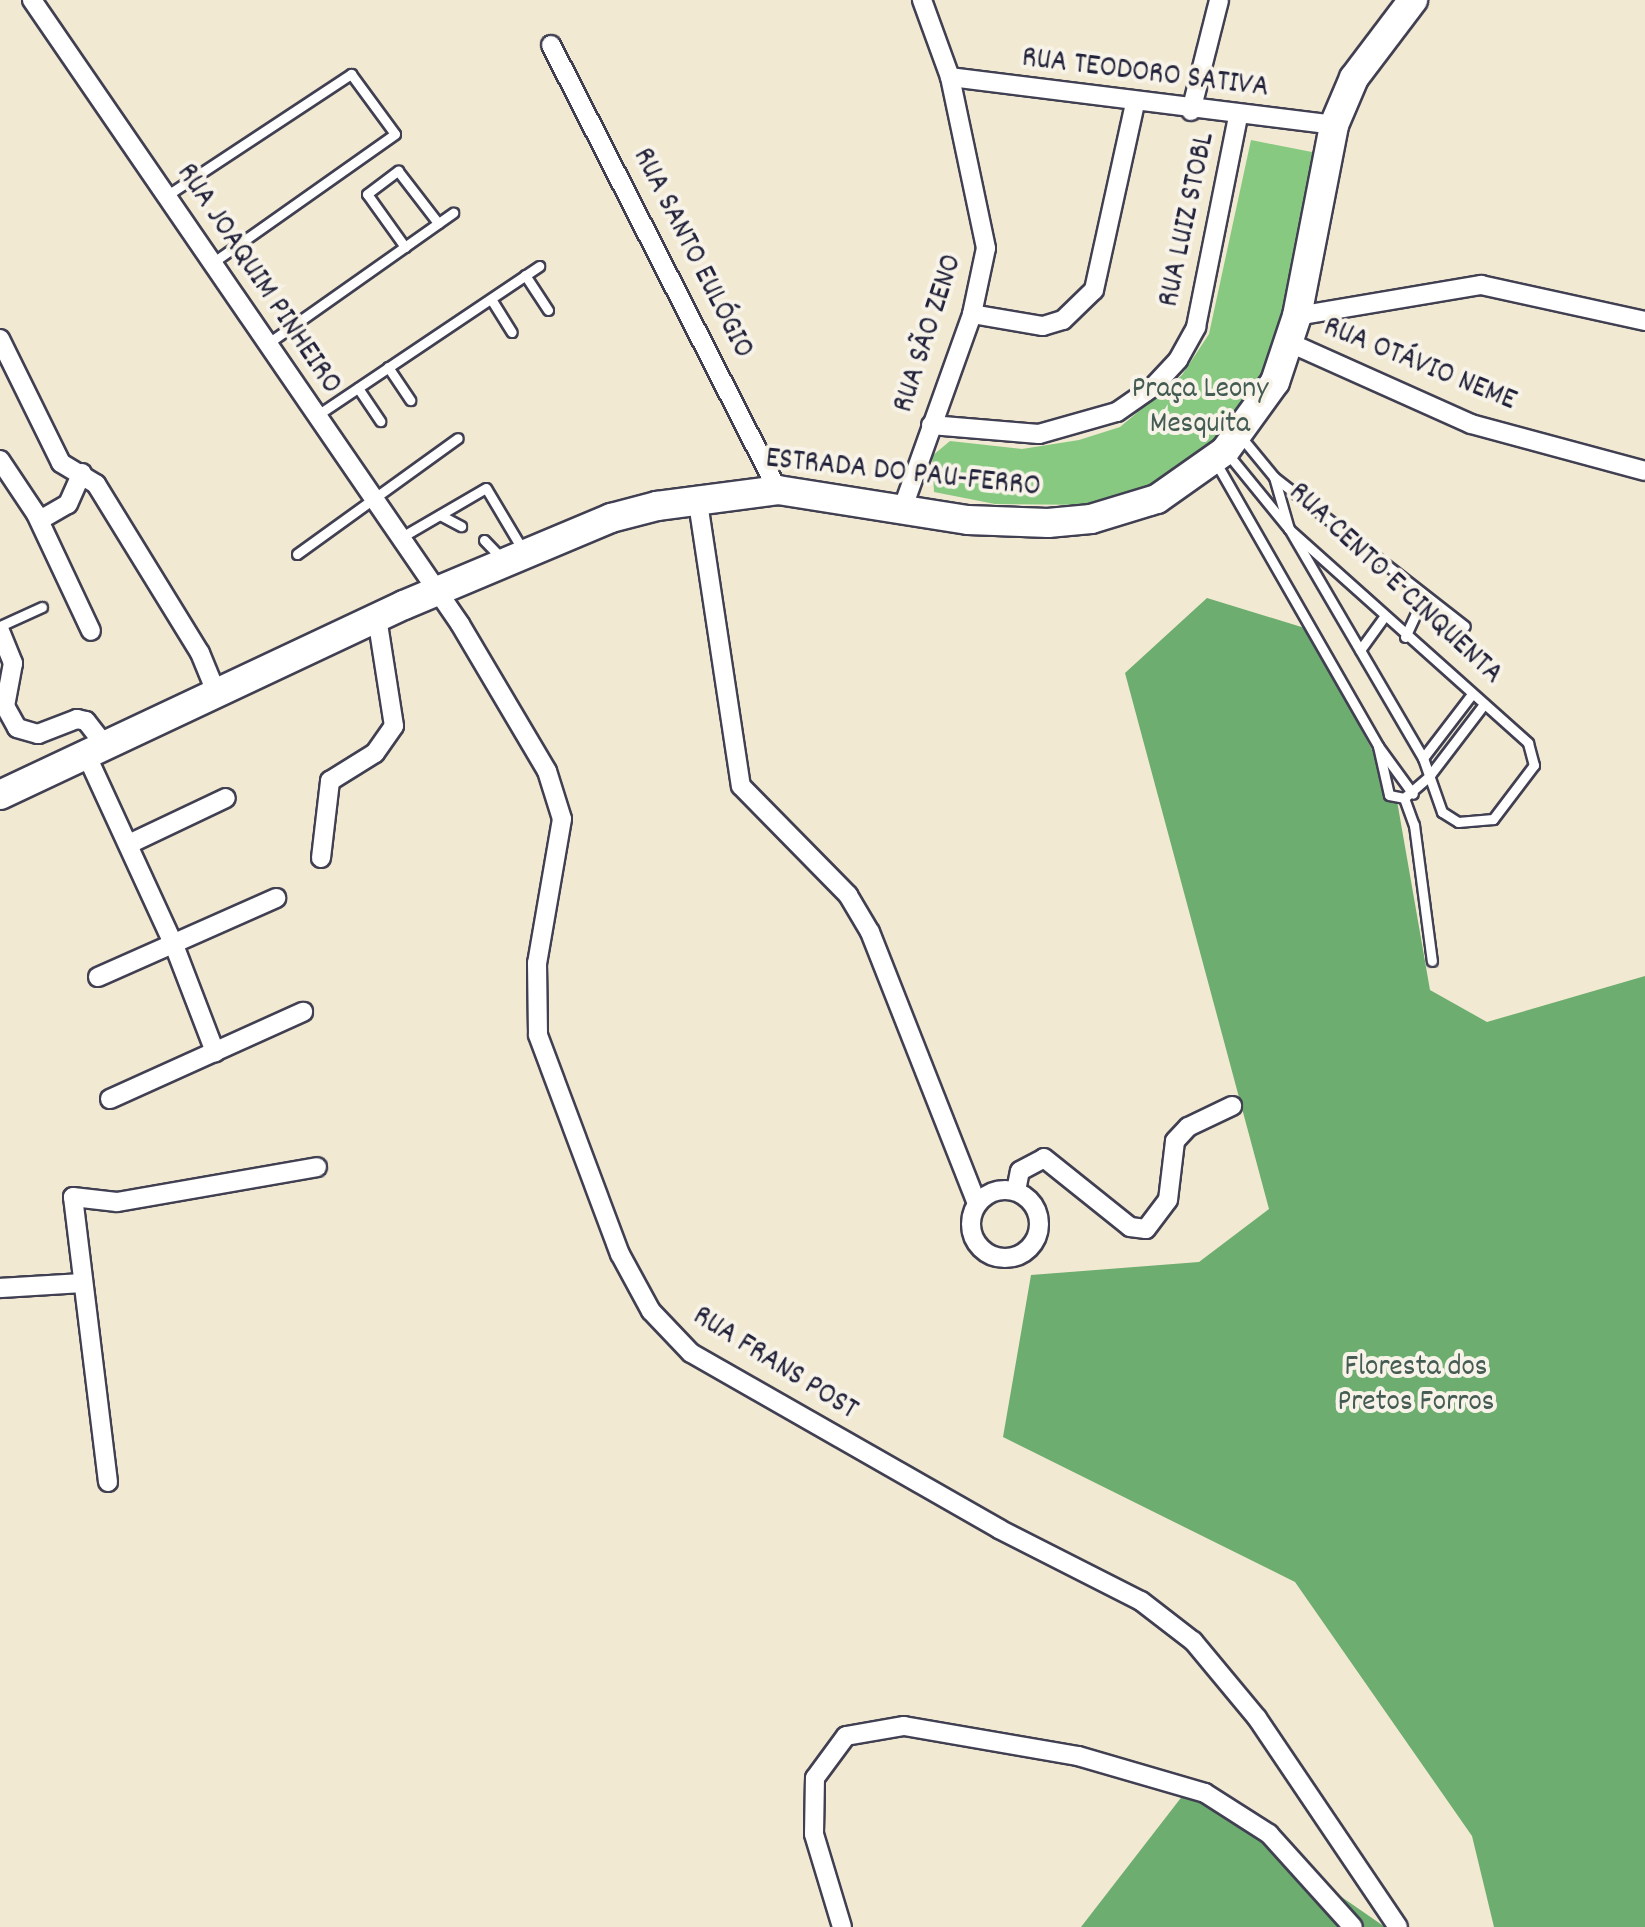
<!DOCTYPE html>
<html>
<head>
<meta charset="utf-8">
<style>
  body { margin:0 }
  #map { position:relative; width:1645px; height:1927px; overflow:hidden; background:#f2e9d3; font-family:Dekko,sans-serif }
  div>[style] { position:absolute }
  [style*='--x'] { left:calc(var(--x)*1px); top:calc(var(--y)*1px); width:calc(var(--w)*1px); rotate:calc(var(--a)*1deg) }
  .green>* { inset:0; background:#87c981 }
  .forest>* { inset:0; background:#6dad6f }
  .roads { filter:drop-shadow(2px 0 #414052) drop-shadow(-2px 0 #414052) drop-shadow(0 2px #414052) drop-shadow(0 -2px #414052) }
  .lane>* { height:9px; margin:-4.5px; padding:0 4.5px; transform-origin:4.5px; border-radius:4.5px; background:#fff }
  .street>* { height:18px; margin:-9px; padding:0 9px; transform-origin:9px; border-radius:9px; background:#fff }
  .street>.ring { margin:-9px; padding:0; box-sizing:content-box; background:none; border:18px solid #fff; border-radius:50% }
  .primary>* { height:28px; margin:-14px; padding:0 14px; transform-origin:14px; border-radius:14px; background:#fff }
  span { translate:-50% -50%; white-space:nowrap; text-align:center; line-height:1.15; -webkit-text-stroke:8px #f7f3e8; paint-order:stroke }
  .street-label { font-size:30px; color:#22223b }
  .park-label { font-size:30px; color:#455c54 }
</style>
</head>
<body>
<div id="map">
  <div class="green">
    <div style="clip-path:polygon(1251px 140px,1317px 153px,1270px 364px,1226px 435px,1169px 479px,1099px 505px,995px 504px,934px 492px,932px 456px,950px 441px,1022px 449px,1079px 440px,1120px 427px,1182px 375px,1209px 334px)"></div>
  </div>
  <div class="forest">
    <div style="clip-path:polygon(1207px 598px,1308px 629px,1396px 795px,1430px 990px,1487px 1022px,1645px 976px,1645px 1927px,1494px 1927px,1472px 1836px,1295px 1582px,1003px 1437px,1031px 1275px,1199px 1262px,1269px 1209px,1125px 673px)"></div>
    <div style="clip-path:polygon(1187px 1790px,1385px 1927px,1081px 1927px)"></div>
  </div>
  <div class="roads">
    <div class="lane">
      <div style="--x:166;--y:196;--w:222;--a:-33.4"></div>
      <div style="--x:351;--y:74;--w:74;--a:53.7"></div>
      <div style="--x:395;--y:134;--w:224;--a:144.8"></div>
      <div style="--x:405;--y:247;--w:65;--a:-125.6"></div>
      <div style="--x:367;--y:194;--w:39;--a:-37"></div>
      <div style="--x:398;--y:171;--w:66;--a:52.4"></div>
      <div style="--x:525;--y:275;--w:42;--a:56.7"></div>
      <div style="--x:491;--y:299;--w:39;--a:58"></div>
      <div style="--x:267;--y:344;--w:228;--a:-35.2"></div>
      <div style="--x:388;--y:367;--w:40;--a:56"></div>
      <div style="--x:358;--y:388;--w:40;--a:56"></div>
      <div style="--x:316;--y:416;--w:269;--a:-33.9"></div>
      <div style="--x:1242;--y:438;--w:50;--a:50.6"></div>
      <div style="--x:1274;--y:477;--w:242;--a:38"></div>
      <div style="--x:1227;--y:453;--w:98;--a:50.8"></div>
      <div style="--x:1289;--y:529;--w:321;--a:41.8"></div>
      <div style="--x:1528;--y:743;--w:23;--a:75"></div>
      <div style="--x:1534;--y:765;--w:68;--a:127.2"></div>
      <div style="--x:1493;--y:819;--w:35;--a:175"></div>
      <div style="--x:1458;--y:822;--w:19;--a:-148"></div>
      <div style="--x:1442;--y:812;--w:57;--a:-109.4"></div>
      <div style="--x:1423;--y:758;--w:265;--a:-120.3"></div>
      <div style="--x:1289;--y:529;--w:54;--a:-106.1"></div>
      <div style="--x:1215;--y:461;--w:328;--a:60.2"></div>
      <div style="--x:1378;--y:746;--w:59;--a:53.9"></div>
      <div style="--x:440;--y:515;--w:24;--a:28"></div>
      <div style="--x:400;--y:538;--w:99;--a:-30.2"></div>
      <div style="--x:486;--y:488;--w:74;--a:59.3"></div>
      <div style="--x:484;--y:540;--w:28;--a:46"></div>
      <div style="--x:297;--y:554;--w:198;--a:-35.8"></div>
      <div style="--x:0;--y:626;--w:46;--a:-24.3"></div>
      <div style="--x:1405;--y:637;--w:45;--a:-65.1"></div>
      <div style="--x:1360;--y:650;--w:39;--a:-54"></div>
      <div style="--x:1378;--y:746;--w:50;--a:77.3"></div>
      <div style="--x:1389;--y:795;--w:15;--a:11"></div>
      <div style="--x:1404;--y:798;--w:35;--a:-41"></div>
      <div style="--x:1430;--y:775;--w:89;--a:-52.7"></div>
      <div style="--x:1423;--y:758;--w:81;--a:-52.6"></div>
      <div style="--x:1404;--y:798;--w:29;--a:70"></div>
      <div style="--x:1414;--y:825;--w:137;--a:82.5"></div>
    </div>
    <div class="street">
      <div style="--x:32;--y:0;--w:757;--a:55.55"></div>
      <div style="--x:460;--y:624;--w:171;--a:59.4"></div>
      <div style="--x:547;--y:771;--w:50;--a:72.6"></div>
      <div style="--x:562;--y:819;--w:146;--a:99.8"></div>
      <div style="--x:537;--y:963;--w:72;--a:89.2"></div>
      <div style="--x:538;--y:1035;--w:234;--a:69.5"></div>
      <div style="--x:620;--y:1254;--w:65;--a:61.5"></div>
      <div style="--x:651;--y:1311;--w:58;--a:46.4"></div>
      <div style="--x:691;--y:1353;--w:355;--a:29.7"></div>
      <div style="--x:999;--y:1529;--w:159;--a:26.9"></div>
      <div style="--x:1141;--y:1601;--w:66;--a:37.6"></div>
      <div style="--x:1193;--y:1641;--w:100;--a:50.3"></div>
      <div style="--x:1257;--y:1718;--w:252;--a:56"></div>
      <div style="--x:551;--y:45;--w:500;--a:63"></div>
      <div style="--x:950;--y:77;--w:387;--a:7.1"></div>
      <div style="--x:1191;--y:111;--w:114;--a:-75.8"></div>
      <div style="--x:972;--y:314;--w:72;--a:9.6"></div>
      <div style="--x:1043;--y:326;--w:21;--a:-17"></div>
      <div style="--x:1063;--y:320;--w:43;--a:-44.1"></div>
      <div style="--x:1094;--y:290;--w:191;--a:-77.6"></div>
      <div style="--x:1297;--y:316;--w:187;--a:-9.6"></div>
      <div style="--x:1481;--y:285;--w:168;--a:12.4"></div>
      <div style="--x:0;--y:339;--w:138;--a:63.8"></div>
      <div style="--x:61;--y:463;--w:41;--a:31"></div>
      <div style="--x:96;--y:484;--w:198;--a:58.4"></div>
      <div style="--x:200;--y:653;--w:42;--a:67.7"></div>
      <div style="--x:1290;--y:343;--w:198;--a:24.1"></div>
      <div style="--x:1471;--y:424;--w:180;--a:15.1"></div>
      <div style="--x:931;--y:425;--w:108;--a:4.8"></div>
      <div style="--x:1039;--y:434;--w:81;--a:-15.8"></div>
      <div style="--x:1117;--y:412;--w:44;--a:-34.8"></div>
      <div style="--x:1153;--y:387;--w:37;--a:-47"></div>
      <div style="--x:1178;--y:360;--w:38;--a:-61"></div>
      <div style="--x:1196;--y:327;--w:214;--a:-78.7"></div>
      <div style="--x:0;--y:460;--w:65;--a:56.3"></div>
      <div style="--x:36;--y:514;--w:129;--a:64.8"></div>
      <div style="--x:697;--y:496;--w:293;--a:81.4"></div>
      <div style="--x:741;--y:786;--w:153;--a:45.5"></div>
      <div style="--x:848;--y:895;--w:43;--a:59.3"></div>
      <div style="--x:870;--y:932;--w:292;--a:68.5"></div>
      <div style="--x:902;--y:510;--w:208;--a:-70.3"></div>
      <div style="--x:972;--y:314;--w:67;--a:-78"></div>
      <div style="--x:986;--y:248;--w:175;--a:-101.9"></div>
      <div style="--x:950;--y:77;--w:82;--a:-110"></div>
      <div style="--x:40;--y:520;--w:32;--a:-30"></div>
      <div style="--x:68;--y:504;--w:34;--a:-66"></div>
      <div style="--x:0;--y:631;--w:35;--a:68"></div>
      <div style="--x:13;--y:663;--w:44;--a:100.5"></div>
      <div style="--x:5;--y:706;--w:25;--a:61"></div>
      <div style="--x:17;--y:728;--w:22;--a:16"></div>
      <div style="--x:38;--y:734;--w:42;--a:-21"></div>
      <div style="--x:77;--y:719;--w:9;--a:13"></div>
      <div style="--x:86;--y:721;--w:31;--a:52"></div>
      <div style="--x:86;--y:754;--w:210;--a:65.3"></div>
      <div style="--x:174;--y:945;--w:115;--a:69"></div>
      <div style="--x:129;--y:844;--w:107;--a:-25.4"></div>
      <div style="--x:321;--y:858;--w:78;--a:-83.3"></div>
      <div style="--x:330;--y:781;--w:53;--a:-31.9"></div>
      <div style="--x:375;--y:753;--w:33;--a:-55"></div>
      <div style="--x:394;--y:726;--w:109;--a:-98.9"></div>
      <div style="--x:98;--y:977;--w:195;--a:-23.9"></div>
      <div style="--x:110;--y:1099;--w:212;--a:-24.3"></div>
      <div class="ring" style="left:971px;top:1190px;width:50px;height:50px"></div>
      <div style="--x:1016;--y:1191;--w:20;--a:-79"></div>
      <div style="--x:1020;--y:1171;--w:27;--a:-28"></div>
      <div style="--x:1044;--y:1158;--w:110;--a:38.7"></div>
      <div style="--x:1130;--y:1227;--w:16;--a:7"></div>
      <div style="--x:1146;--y:1229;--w:36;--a:-53"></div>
      <div style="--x:1168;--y:1200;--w:59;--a:-83.2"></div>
      <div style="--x:1175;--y:1141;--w:19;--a:-47"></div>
      <div style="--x:1188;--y:1127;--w:49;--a:-25.5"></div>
      <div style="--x:0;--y:1288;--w:82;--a:-3.5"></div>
      <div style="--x:108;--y:1482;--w:287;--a:-97"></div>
      <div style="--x:73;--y:1197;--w:44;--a:6.5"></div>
      <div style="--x:117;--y:1202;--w:203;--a:-9.9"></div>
      <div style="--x:842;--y:1927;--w:97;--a:-106.8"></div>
      <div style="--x:814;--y:1834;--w:56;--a:-89"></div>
      <div style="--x:815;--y:1778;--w:52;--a:-53.6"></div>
      <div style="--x:846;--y:1736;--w:59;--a:-9.8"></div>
      <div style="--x:904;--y:1726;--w:177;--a:9.8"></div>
      <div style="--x:1078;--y:1756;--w:132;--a:16.2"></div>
      <div style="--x:1205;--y:1793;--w:76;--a:32.6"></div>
      <div style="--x:1269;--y:1834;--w:125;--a:47.9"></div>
    </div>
    <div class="primary">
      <div style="--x:0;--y:795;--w:446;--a:-25.2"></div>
      <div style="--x:404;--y:605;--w:225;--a:-22.8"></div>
      <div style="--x:611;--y:518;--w:48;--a:-14.6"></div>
      <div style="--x:657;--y:506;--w:122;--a:-7.5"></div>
      <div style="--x:778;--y:490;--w:192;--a:9"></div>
      <div style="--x:968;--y:520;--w:80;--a:2.1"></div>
      <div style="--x:1048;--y:523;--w:43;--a:-5.3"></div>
      <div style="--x:1091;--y:519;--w:69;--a:-16.9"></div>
      <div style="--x:1157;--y:499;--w:83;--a:-35.2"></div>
      <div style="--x:1225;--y:451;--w:85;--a:-54.1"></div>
      <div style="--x:1275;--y:382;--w:70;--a:-71.6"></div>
      <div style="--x:1297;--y:316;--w:195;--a:-79"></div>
      <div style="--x:1334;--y:125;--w:51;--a:-66.9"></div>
      <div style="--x:1354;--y:78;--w:98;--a:-52.9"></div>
    </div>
  </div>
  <div class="street-label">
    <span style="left:1145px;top:75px;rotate:7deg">RUA TEODORO SATIVA</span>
    <span style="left:1189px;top:220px;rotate:-78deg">RUA LUIZ STOBL</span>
    <span style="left:691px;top:254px;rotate:63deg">RUA SANTO EULÓGIO</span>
    <span style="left:257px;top:280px;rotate:56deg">RUA JOAQUIM PINHEIRO</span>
    <span style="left:930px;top:334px;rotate:-72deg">RUA SÃO ZENO</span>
    <span style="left:1419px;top:366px;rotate:22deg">RUA OTÁVIO NEME</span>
    <span style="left:903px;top:475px;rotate:6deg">ESTRADA DO PAU-FERRO</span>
    <span style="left:1394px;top:585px;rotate:43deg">RUA CENTO E CINQUENTA</span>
    <span style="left:774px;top:1365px;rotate:32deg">RUA FRANS POST</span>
  </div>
  <div class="park-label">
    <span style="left:1200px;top:408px">Praça Leony<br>Mesquita</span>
    <span style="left:1416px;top:1386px">Floresta dos<br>Pretos Forros</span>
  </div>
</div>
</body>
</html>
